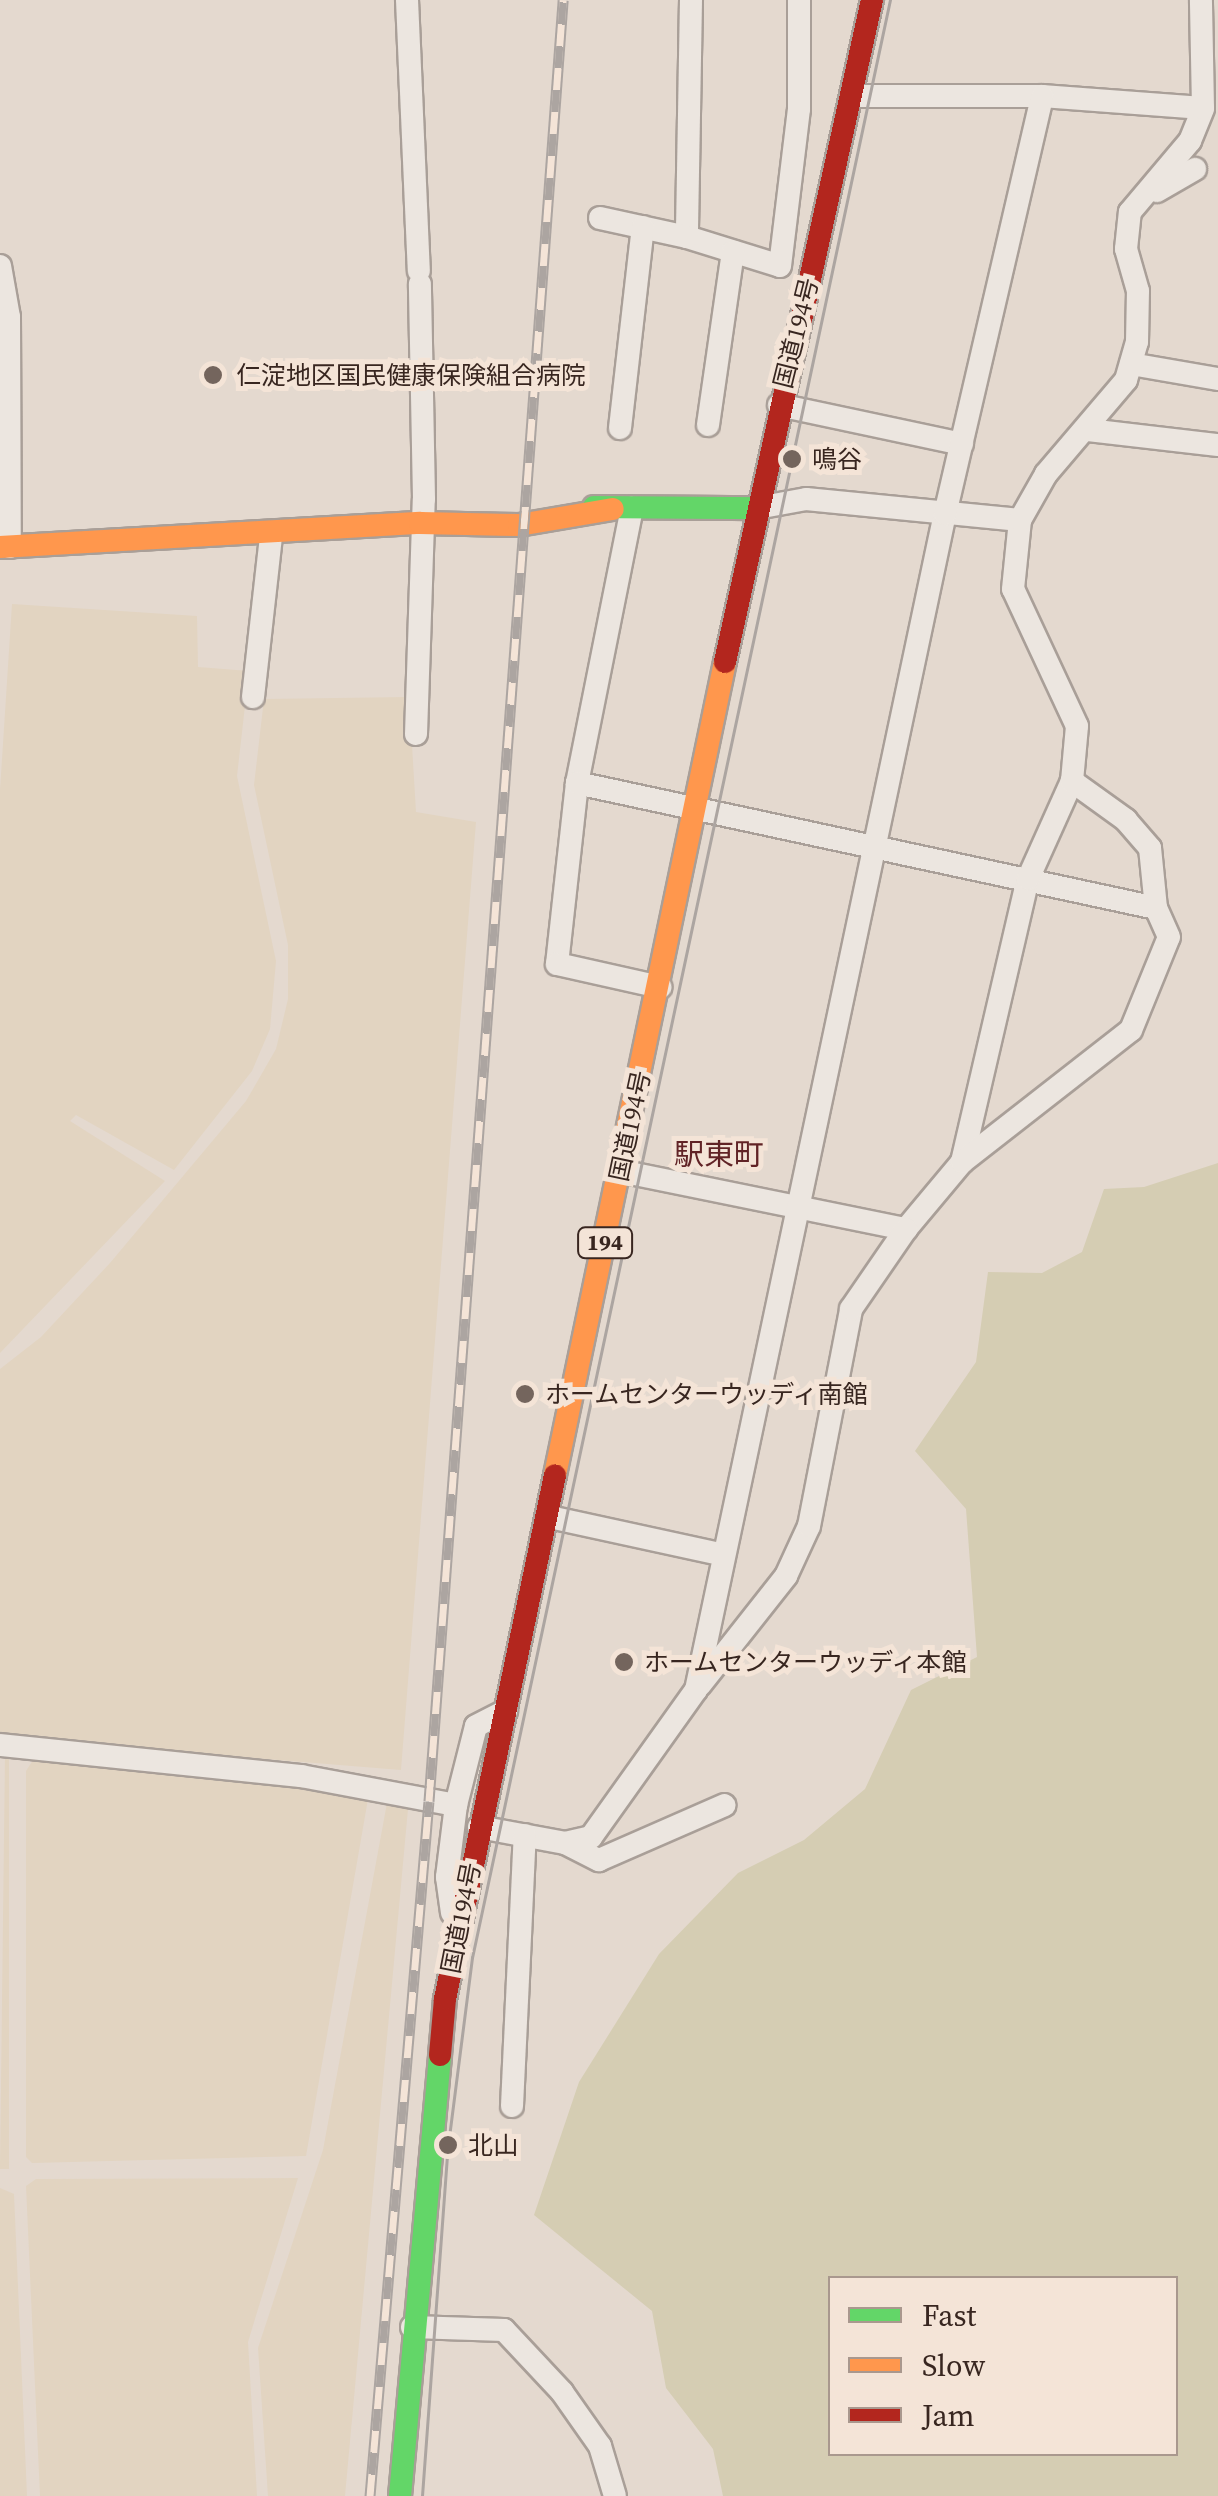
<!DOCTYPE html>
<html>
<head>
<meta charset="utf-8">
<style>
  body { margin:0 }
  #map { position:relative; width:1218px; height:2496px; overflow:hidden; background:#e4d9cf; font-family:"Source Serif 4","Noto Sans JP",serif }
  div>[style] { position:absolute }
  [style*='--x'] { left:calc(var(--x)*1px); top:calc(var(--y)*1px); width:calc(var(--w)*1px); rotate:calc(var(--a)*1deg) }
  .farmland>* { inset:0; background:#e2d4c1 }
  .green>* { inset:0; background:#d5cdb3 }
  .roads { filter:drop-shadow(2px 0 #a99f98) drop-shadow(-2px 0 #a99f98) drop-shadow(0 2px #a99f98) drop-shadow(0 -2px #a99f98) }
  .street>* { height:22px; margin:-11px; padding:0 11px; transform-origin:11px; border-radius:11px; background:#ece6e0 }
  .fast>* { height:22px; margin:-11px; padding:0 11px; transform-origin:11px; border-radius:11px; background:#63d668 }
  .slow>* { height:22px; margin:-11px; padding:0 11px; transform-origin:11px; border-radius:11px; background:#ff974d }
  .jam>* { height:22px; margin:-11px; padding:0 11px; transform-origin:11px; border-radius:11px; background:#b3261e }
  .tram>* { height:2.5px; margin:-1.25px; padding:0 1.25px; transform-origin:1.25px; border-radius:1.25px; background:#aca5a1 }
  .rail>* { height:11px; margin-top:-5.5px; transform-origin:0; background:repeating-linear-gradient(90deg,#f4e4d7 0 22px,#aca5a1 0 44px); box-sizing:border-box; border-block:2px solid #aca5a1 }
  .dots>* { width:28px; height:28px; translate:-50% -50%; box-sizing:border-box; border:5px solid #f4e4d7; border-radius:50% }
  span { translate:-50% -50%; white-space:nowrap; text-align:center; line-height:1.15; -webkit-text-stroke:10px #f4e4d7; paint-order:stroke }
  .shield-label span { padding:2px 8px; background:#f4e4d7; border:2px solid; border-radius:8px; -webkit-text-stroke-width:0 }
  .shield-label { font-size:22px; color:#382620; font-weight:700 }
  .street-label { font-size:25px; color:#382620 }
  .poi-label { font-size:25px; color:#382620 }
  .left { translate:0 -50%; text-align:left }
  .quarter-label { font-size:30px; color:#612326 }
  .legend { position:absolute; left:828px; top:2276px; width:350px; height:180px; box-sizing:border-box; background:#f4e4d7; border:2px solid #a9988e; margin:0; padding:12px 18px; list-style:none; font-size:30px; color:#382620 }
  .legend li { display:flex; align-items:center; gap:20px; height:50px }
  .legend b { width:50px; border:2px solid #a9988e }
</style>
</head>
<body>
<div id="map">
  <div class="farmland">
    <div style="clip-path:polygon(12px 604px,197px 616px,198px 667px,249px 671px,237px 776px,276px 961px,270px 1029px,252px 1071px,174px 1170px,76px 1115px,70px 1121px,165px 1181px,0 1353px,0 790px)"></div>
    <div style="clip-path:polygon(408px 697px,405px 741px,412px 745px,416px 812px,476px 822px,401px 1770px,0 1737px,0 1369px,41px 1337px,110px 1263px,246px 1101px,276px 1049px,288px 999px,288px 945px,254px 785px,264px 699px)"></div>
    <div style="clip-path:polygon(5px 1754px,9px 1758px,9px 2169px,0 2169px)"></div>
    <div style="clip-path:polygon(33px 1760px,173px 1771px,368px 1799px,306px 2156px,32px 2163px,26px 2157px,26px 1771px)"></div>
    <div style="clip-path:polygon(387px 1803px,408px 1809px,345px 2496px,268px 2496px,258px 2348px,323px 2150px)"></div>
    <div style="clip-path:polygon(298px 2178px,248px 2342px,257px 2496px,40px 2496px,26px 2186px,36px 2179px)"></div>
    <div style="clip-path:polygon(0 2188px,14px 2194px,27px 2496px,0 2496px)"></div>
  </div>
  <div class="green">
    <div style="clip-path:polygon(evenodd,1218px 1163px,1218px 2496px,723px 2496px,713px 2449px,666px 2388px,652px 2311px,534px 2215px,579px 2082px,659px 1954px,738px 1873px,804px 1840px,865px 1789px,911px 1690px,977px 1657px,966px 1509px,915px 1451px,976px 1362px,988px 1272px,1042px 1273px,1082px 1252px,1104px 1189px,1144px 1187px,1218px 1163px,830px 2278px,1176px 2278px,1176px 2454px,830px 2454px,830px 2278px)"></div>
  </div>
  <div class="roads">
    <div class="street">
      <div style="--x:407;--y:0;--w:271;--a:87.5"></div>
      <div style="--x:691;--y:0;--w:237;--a:91"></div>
      <div style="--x:687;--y:237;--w:97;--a:17.3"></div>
      <div style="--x:780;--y:266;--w:158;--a:-83.1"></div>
      <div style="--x:799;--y:109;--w:109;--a:-90"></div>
      <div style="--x:852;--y:96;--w:190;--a:0"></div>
      <div style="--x:1042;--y:96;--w:161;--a:4.3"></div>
      <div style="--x:1157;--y:191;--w:44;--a:-30.1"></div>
      <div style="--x:600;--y:218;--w:89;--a:12.3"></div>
      <div style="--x:0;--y:266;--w:52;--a:80"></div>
      <div style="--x:9;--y:317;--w:230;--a:89.8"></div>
      <div style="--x:1131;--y:364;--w:88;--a:9.8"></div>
      <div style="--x:779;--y:405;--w:187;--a:12"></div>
      <div style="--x:708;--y:425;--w:175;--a:-81.8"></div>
      <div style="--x:620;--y:428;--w:202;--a:-83.5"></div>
      <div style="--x:1088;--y:430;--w:131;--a:6.6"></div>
      <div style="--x:632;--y:508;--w:280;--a:101.3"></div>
      <div style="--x:577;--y:783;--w:182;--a:96.3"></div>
      <div style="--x:557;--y:964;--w:106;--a:12.6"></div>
      <div style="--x:757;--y:508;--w:50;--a:-10.4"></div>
      <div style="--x:806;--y:499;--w:215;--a:5.6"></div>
      <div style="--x:253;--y:697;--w:162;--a:-83.6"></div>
      <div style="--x:416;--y:734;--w:235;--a:-88.1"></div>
      <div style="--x:424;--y:499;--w:215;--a:-91.1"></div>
      <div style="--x:577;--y:783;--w:592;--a:12.18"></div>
      <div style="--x:962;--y:1162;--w:291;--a:-76.9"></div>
      <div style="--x:1028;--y:879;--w:107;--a:-65.8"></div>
      <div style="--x:620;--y:1171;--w:292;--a:11.5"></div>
      <div style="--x:906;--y:1229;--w:87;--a:-50.1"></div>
      <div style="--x:962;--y:1162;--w:214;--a:-38"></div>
      <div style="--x:1131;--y:1030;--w:100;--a:-67.8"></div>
      <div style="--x:1169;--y:937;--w:32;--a:-114"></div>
      <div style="--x:1156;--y:908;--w:60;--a:-95.7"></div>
      <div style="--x:1150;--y:848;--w:37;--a:-131"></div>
      <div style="--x:1126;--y:820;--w:67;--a:-144.2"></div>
      <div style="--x:1072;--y:781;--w:55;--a:-84.8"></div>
      <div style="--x:1077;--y:726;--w:151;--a:-115"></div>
      <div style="--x:1013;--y:589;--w:69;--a:-84.2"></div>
      <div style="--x:1020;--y:520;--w:53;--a:-60.5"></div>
      <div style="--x:1046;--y:474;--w:123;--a:-49.6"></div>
      <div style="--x:1126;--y:380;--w:40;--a:-74"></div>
      <div style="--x:1137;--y:342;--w:51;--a:-88.9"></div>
      <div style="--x:1138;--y:291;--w:44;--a:-105.9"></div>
      <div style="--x:1126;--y:249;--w:37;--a:-84"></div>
      <div style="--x:1130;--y:212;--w:93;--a:-49.8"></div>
      <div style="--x:1190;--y:141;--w:35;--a:-68"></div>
      <div style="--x:1203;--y:108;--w:108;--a:-91.1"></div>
      <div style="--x:550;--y:1517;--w:178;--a:12.3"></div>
      <div style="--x:700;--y:1685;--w:139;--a:-51.7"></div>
      <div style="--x:786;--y:1576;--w:55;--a:-65.3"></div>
      <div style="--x:809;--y:1526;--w:221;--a:-79"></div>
      <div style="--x:851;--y:1309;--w:97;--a:-55.5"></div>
      <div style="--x:0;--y:1745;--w:303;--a:5.9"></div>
      <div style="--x:301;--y:1776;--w:158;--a:10.6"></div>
      <div style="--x:456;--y:1805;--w:73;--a:97.1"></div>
      <div style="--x:447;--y:1877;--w:36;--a:82"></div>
      <div style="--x:456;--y:1805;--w:81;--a:-75.8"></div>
      <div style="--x:476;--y:1726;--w:34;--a:-27"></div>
      <div style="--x:479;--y:1827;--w:87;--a:10.5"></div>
      <div style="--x:565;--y:1843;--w:27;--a:-13"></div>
      <div style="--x:591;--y:1837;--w:181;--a:-54.5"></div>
      <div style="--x:696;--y:1690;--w:1202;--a:-78.05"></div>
      <div style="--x:945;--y:514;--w:429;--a:-76.9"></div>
      <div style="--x:565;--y:1843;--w:38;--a:27"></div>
      <div style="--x:599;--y:1860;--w:137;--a:-23.6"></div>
      <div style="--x:512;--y:2106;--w:271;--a:-87.3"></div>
      <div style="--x:412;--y:2327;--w:92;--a:1.9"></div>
      <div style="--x:504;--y:2330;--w:85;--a:46.9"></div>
      <div style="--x:562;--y:2392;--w:66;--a:54.9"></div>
      <div style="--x:600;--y:2446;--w:52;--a:73.3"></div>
    </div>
    <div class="fast">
      <div style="--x:594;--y:507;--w:163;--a:0.4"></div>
      <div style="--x:400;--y:2496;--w:443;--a:-84.8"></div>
    </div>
    <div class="slow">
      <div style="--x:0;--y:547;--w:421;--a:-3.3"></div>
      <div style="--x:420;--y:523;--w:99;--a:1.2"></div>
      <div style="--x:519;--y:525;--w:95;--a:-9.7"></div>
      <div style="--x:555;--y:1475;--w:831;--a:-78.19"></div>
    </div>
    <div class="jam">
      <div style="--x:725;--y:662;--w:678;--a:-77.48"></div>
      <div style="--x:440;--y:2055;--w:56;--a:-84.9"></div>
      <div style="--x:445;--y:1999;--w:535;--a:-78.14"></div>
    </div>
  </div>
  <div class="tram">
    <div style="--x:422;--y:2496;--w:352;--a:-85.8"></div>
    <div style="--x:448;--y:2145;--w:189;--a:-82.7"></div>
    <div style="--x:472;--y:1958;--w:2002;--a:-77.95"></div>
  </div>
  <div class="rail">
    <div style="--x:370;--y:2496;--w:697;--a:-85.15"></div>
    <div style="--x:429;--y:1801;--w:1806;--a:-85.74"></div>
  </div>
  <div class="dots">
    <div style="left:213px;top:375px;background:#74655d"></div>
    <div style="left:792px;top:459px;background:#74655d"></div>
    <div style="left:525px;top:1394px;background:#74655d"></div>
    <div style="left:624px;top:1662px;background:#74655d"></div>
    <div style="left:448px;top:2145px;background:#74655d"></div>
  </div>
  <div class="shield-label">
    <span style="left:605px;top:1243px">194</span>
  </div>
  <div class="street-label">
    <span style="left:796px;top:333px;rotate:-76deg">国道194号</span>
    <span style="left:630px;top:1126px;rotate:-78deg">国道194号</span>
    <span style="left:461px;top:1918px;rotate:-79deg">国道194号</span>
  </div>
  <div class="poi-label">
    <span class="left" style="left:236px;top:375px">仁淀地区国民健康保険組合病院</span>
    <span class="left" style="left:812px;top:459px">鳴谷</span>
    <span class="left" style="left:545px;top:1394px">ホームセンターウッディ南館</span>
    <span class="left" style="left:644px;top:1662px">ホームセンターウッディ本館</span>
    <span class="left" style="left:468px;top:2145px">北山</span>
  </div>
  <div class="quarter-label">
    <span style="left:719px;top:1155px">駅東町</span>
  </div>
  <ul class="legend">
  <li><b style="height:12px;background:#63d668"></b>Fast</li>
  <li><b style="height:12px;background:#ff974d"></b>Slow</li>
  <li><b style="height:12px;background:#b3261e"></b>Jam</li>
  </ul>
</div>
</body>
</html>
